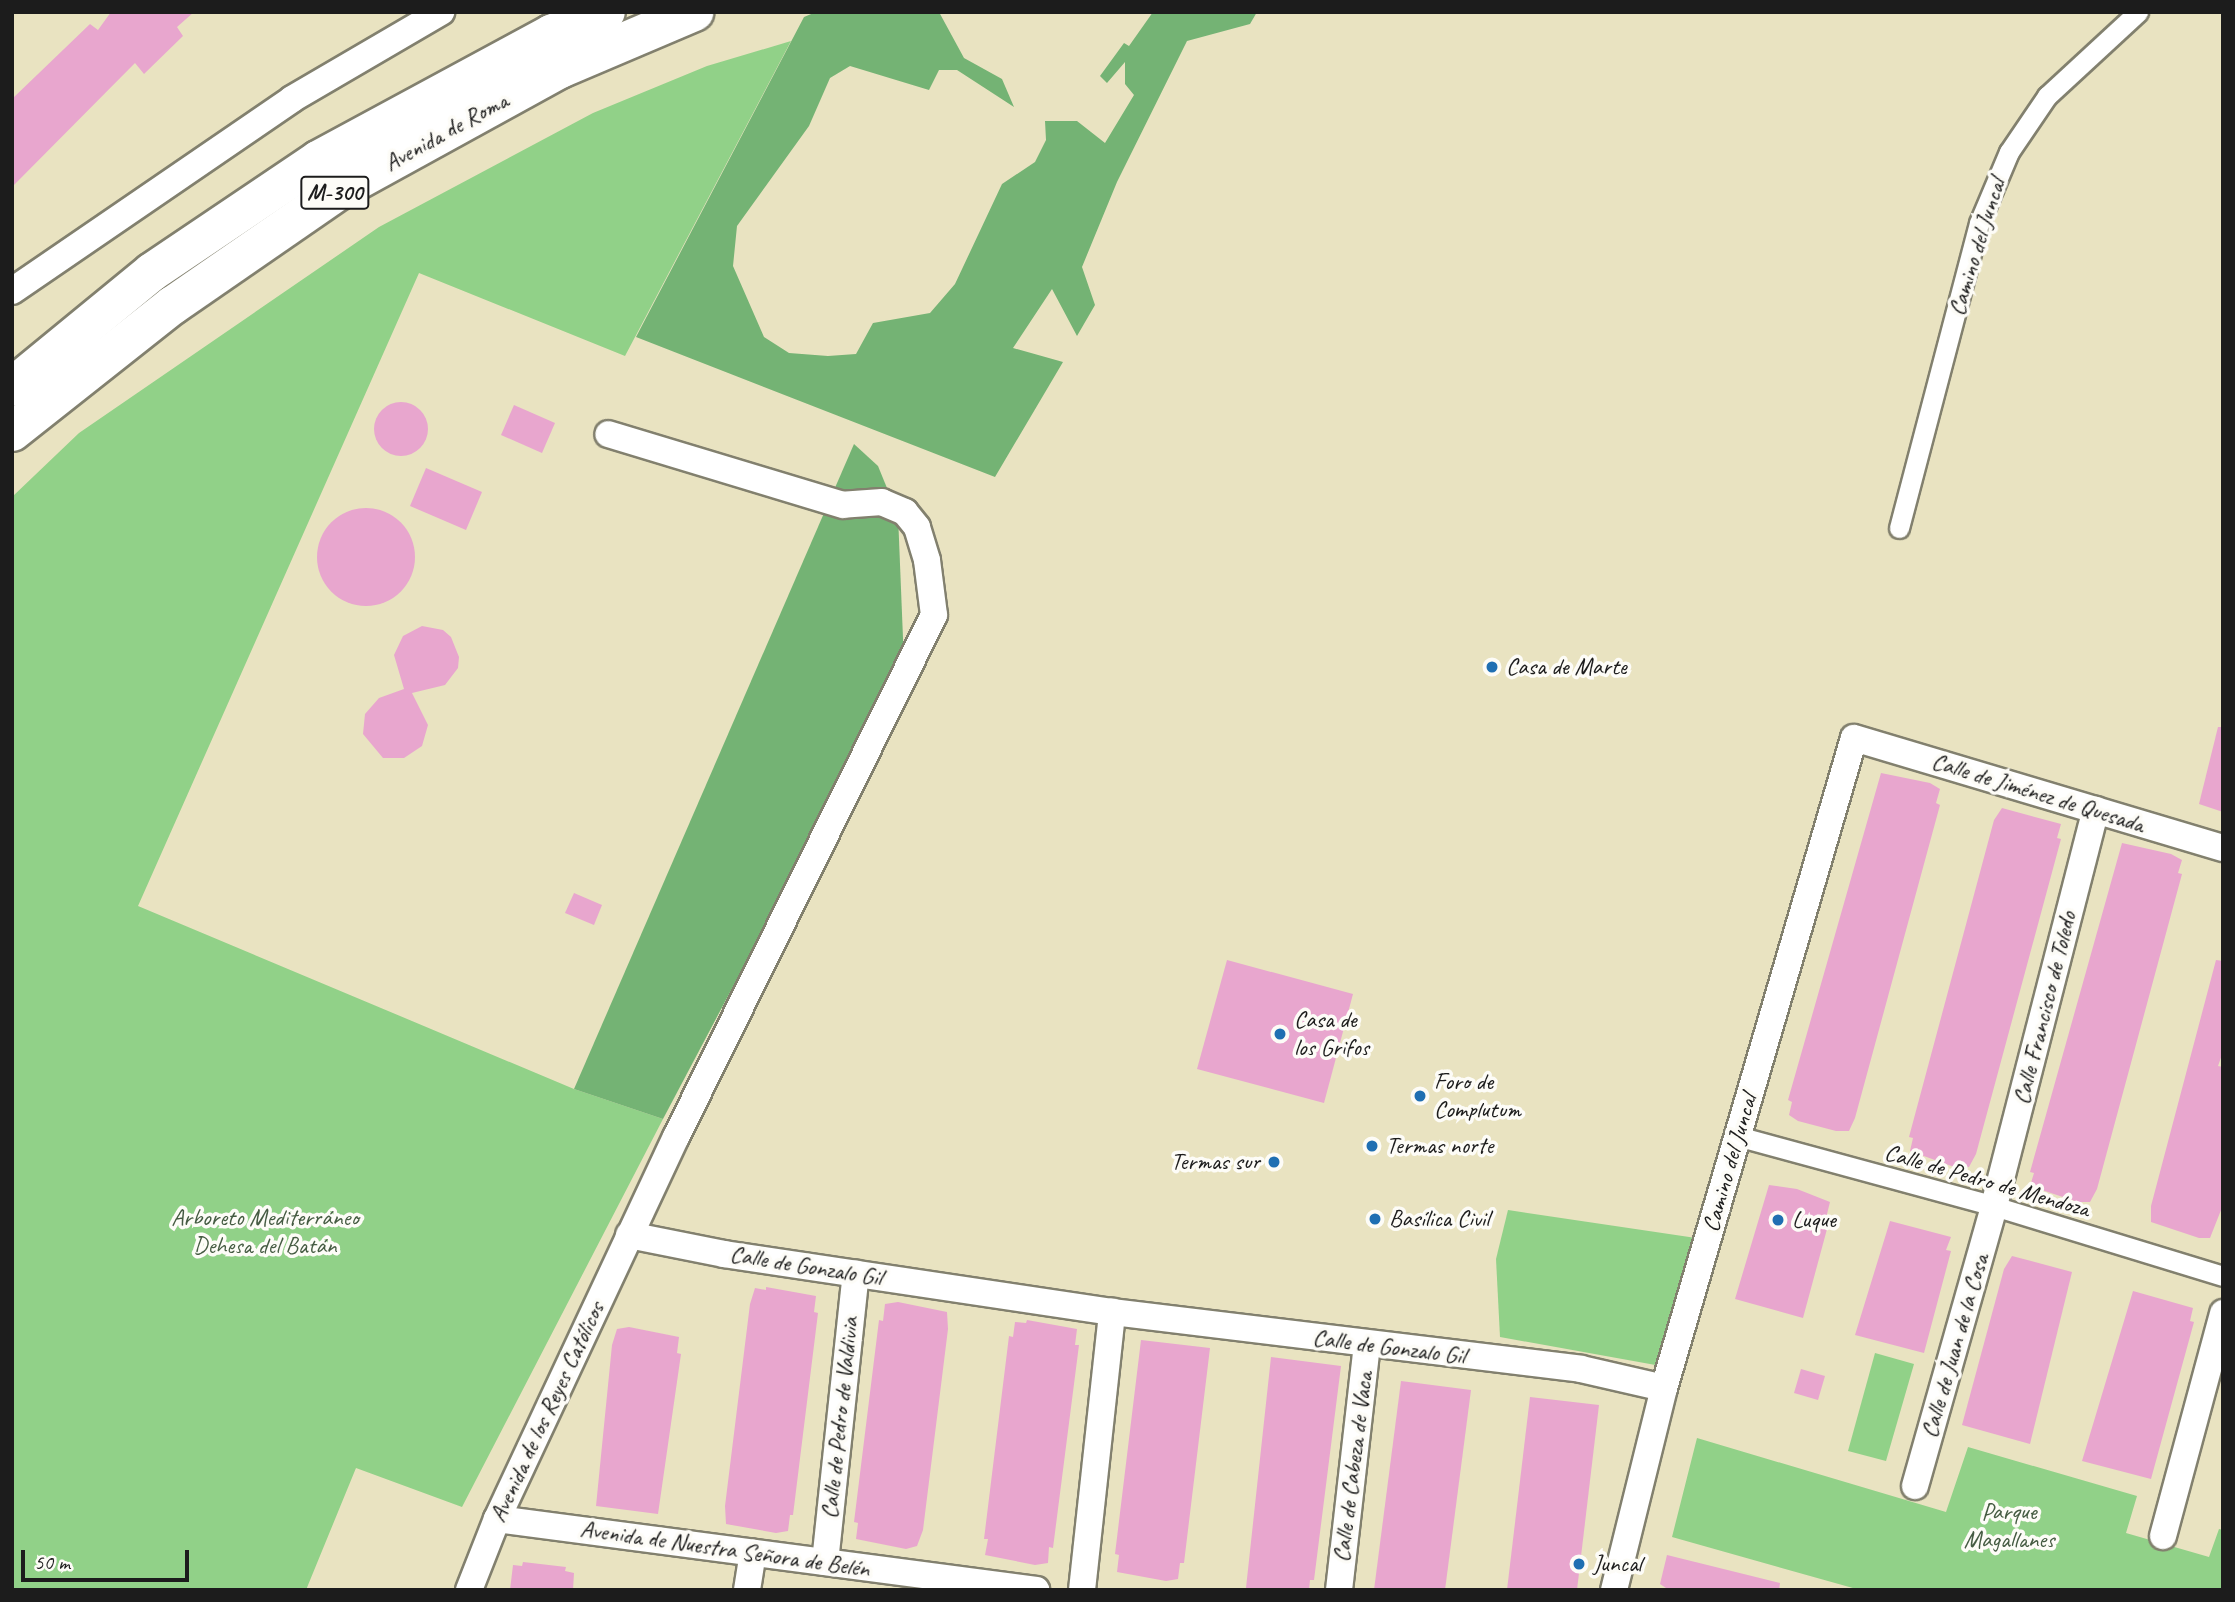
<!DOCTYPE html>
<html>
<head>
<meta charset="utf-8">
<style>
  body { margin:0 }
  #map { position:relative; width:2235px; height:1602px; overflow:hidden; background:#e9e3c1; font-family:Caveat,sans-serif }
  div>[style] { position:absolute }
  [style*='--x'] { left:calc(var(--x)*1px); top:calc(var(--y)*1px); width:calc(var(--w)*1px); rotate:calc(var(--a)*1deg) }
  .green>* { inset:0; background:#91d188 }
  .forest>* { inset:0; background:#74b374 }
  .building>* { inset:0; background:#e8a6ce }
  .round { border-radius:50% }
  .roads { filter:drop-shadow(2px 0 #82806e) drop-shadow(-2px 0 #82806e) drop-shadow(0 2px #82806e) drop-shadow(0 -2px #82806e) }
  .pedestrian>* { height:19px; margin:-9.5px; padding:0 9.5px; transform-origin:9.5px; border-radius:9.5px; background:#fff }
  .minor>* { height:26px; margin:-13px; padding:0 13px; transform-origin:13px; border-radius:13px; background:#fff }
  .primary>* { height:38px; margin:-19px; padding:0 19px; transform-origin:19px; border-radius:19px; background:#fff }
  .dots>* { width:19px; height:19px; translate:-50% -50%; box-sizing:border-box; border:4px solid #fdfcf7; border-radius:50% }
  span { translate:-50% -50%; white-space:nowrap; text-align:center; line-height:1.15; -webkit-text-stroke:7px #fdfcf7; paint-order:stroke }
  .shield-label span { padding:2px 5px; background:#fdfcf7; border:2px solid; border-radius:5px; -webkit-text-stroke-width:0 }
  .shield-label { font-size:23px; color:#1c1c1c; font-weight:700 }
  .street-label { font-size:24px; color:#1c1c1c }
  .poi-label { font-size:24px; color:#1c1c1c }
  .left { translate:0 -50%; text-align:left }
  .right { translate:-100% -50%; text-align:right }
  .park-label { font-size:24px; color:#455b42 }
  .frame { position:absolute; inset:0; border:14px solid #1c1c1c; pointer-events:none }
  .scale { position:absolute; left:21px; top:1550px; width:168px; height:32px; box-sizing:border-box; border:4px solid #1c1c1c; border-top:0; padding-left:9px; font-size:21px; line-height:24px; white-space:nowrap; color:#1c1c1c; -webkit-text-stroke:5px #fdfcf7; paint-order:stroke }
</style>
</head>
<body>
<div id="map">
  <div class="green">
    <div style="clip-path:polygon(791px 41px,625px 356px,419px 273px,138px 906px,574px 1089px,663px 1119px,462px 1507px,356px 1468px,306px 1590px,12px 1590px,12px 497px,79px 433px,379px 227px,593px 113px,707px 66px)"></div>
    <div style="clip-path:polygon(1508px 1210px,1696px 1238px,1661px 1366px,1500px 1337px,1496px 1259px)"></div>
    <div style="clip-path:polygon(1875px 1353px,1914px 1364px,1886px 1461px,1848px 1451px)"></div>
    <div style="clip-path:polygon(1697px 1438px,1946px 1512px,1968px 1447px,2137px 1496px,2126px 1533px,2209px 1557px,2219px 1529px,2223px 1530px,2223px 1590px,1860px 1590px,1672px 1537px)"></div>
  </div>
  <div class="forest">
    <div style="clip-path:polygon(816px 12px,939px 12px,964px 58px,1002px 79px,1014px 107px,957px 70px,939px 70px,929px 90px,850px 66px,830px 78px,809px 126px,737px 226px,733px 266px,764px 337px,789px 353px,828px 356px,856px 354px,873px 323px,930px 313px,955px 284px,1002px 184px,1035px 162px,1046px 140px,1045px 121px,1077px 121px,1105px 143px,1134px 95px,1125px 84px,1125px 62px,1107px 83px,1100px 76px,1124px 43px,1129px 46px,1153px 12px,1257px 12px,1250px 24px,1187px 41px,1117px 182px,1082px 267px,1095px 305px,1077px 336px,1052px 289px,1013px 348px,1063px 362px,995px 477px,636px 337px,804px 17px)"></div>
    <div style="clip-path:polygon(854px 444px,878px 466px,898px 515px,904px 663px,663px 1119px,574px 1089px)"></div>
  </div>
  <div class="building">
    <div style="clip-path:polygon(111px 12px,194px 12px,177px 27px,183px 36px,144px 74px,135px 63px,12px 187px,12px 99px,90px 24px,98px 30px)"></div>
    <div class="round" style="left:374px;top:402px;width:54px;height:54px"></div>
    <div style="clip-path:polygon(514px 405px,555px 423px,542px 453px,501px 435px)"></div>
    <div style="clip-path:polygon(426px 468px,482px 492px,466px 530px,410px 506px)"></div>
    <div class="round" style="left:317px;top:508px;width:98px;height:98px"></div>
    <div style="clip-path:polygon(422px 626px,443px 630px,451px 637px,459px 657px,458px 668px,445px 685px,412px 693px,428px 725px,422px 746px,404px 758px,383px 758px,363px 734px,365px 714px,379px 698px,404px 689px,394px 655px,403px 636px)"></div>
    <div style="clip-path:polygon(2218px 727px,2223px 727px,2223px 812px,2199px 804px)"></div>
    <div style="clip-path:polygon(1881px 773px,1930px 783px,1940px 789px,1936px 803px,1940px 805px,1855px 1118px,1849px 1131px,1836px 1131px,1798px 1121px,1789px 1115px,1792px 1102px,1788px 1100px)"></div>
    <div style="clip-path:polygon(2002px 808px,2061px 824px,2057px 838px,2061px 839px,1976px 1154px,1969px 1167px,1957px 1168px,1910px 1151px,1913px 1138px,1909px 1137px,1994px 820px)"></div>
    <div style="clip-path:polygon(2122px 843px,2171px 854px,2182px 860px,2178px 873px,2182px 874px,2097px 1189px,2090px 1202px,2078px 1202px,2030px 1186px,2034px 1173px,2030px 1172px)"></div>
    <div style="clip-path:polygon(574px 893px,602px 905px,594px 925px,565px 913px)"></div>
    <div style="clip-path:polygon(1227px 960px,1353px 994px,1324px 1103px,1197px 1069px)"></div>
    <div style="clip-path:polygon(2216px 960px,2223px 961px,2223px 1052px,2218px 1066px,2223px 1067px,2223px 1205px,2210px 1238px,2199px 1238px,2151px 1222px,2151px 1206px)"></div>
    <div style="clip-path:polygon(1769px 1185px,1797px 1189px,1830px 1202px,1826px 1218px,1830px 1218px,1803px 1318px,1735px 1299px)"></div>
    <div style="clip-path:polygon(1890px 1221px,1951px 1237px,1946px 1250px,1951px 1251px,1924px 1353px,1855px 1335px)"></div>
    <div style="clip-path:polygon(2012px 1256px,2072px 1272px,2030px 1444px,1962px 1425px,2004px 1269px)"></div>
    <div style="clip-path:polygon(766px 1287px,816px 1296px,814px 1312px,818px 1313px,793px 1515px,790px 1515px,788px 1531px,776px 1533px,726px 1524px,725px 1506px,750px 1304px,755px 1288px,766px 1290px)"></div>
    <div style="clip-path:polygon(2133px 1291px,2193px 1308px,2190px 1321px,2194px 1322px,2151px 1479px,2082px 1461px)"></div>
    <div style="clip-path:polygon(898px 1302px,947px 1312px,948px 1329px,923px 1530px,917px 1546px,906px 1549px,856px 1539px,858px 1523px,854px 1522px,879px 1320px,883px 1321px,885px 1304px)"></div>
    <div style="clip-path:polygon(1027px 1320px,1077px 1329px,1075px 1345px,1079px 1345px,1053px 1548px,1049px 1547px,1048px 1563px,1035px 1565px,985px 1555px,988px 1539px,984px 1539px,1009px 1336px,1013px 1337px,1015px 1322px,1026px 1323px)"></div>
    <div style="clip-path:polygon(629px 1327px,679px 1337px,677px 1353px,681px 1354px,658px 1514px,596px 1506px,612px 1345px,617px 1329px)"></div>
    <div style="clip-path:polygon(1141px 1340px,1210px 1348px,1184px 1563px,1180px 1563px,1178px 1579px,1166px 1581px,1117px 1572px,1119px 1555px,1115px 1554px)"></div>
    <div style="clip-path:polygon(1271px 1357px,1341px 1366px,1314px 1580px,1310px 1580px,1309px 1590px,1246px 1588px)"></div>
    <div style="clip-path:polygon(1801px 1369px,1825px 1376px,1818px 1400px,1794px 1393px)"></div>
    <div style="clip-path:polygon(1401px 1381px,1471px 1390px,1445px 1590px,1374px 1590px)"></div>
    <div style="clip-path:polygon(1530px 1397px,1599px 1405px,1577px 1590px,1507px 1590px)"></div>
    <div style="clip-path:polygon(1667px 1555px,1780px 1583px,1779px 1590px,1669px 1590px,1660px 1584px)"></div>
    <div style="clip-path:polygon(523px 1562px,566px 1567px,565px 1571px,574px 1573px,573px 1590px,510px 1590px,513px 1565px,522px 1566px)"></div>
  </div>
  <div class="roads">
    <div class="pedestrian">
      <div style="--x:1899;--y:528;--w:315;--a:-75.3"></div>
      <div style="--x:1979;--y:223;--w:77;--a:-67.1"></div>
      <div style="--x:2009;--y:152;--w:68;--a:-55.8"></div>
      <div style="--x:2047;--y:96;--w:124;--a:-42.7"></div>
      <div style="--x:1737;--y:1136;--w:266;--a:15.2"></div>
      <div style="--x:1994;--y:1206;--w:239;--a:17"></div>
    </div>
    <div class="minor">
      <div style="--x:12;--y:291;--w:340;--a:-34.4"></div>
      <div style="--x:292;--y:99;--w:173;--a:-30.3"></div>
      <div style="--x:629;--y:1235;--w:97;--a:11.3"></div>
      <div style="--x:724;--y:1254;--w:392;--a:8.5"></div>
      <div style="--x:1112;--y:1312;--w:472;--a:6.9"></div>
      <div style="--x:1581;--y:1369;--w:85;--a:12.9"></div>
      <div style="--x:1915;--y:1486;--w:291;--a:-74.2"></div>
      <div style="--x:1994;--y:1206;--w:409;--a:-75.6"></div>
      <div style="--x:497;--y:1519;--w:544;--a:7.5"></div>
      <div style="--x:2163;--y:1536;--w:231;--a:-74.9"></div>
      <div style="--x:825;--y:1562;--w:290;--a:-83.9"></div>
      <div style="--x:469;--y:1590;--w:76;--a:-68.5"></div>
      <div style="--x:497;--y:1519;--w:422;--a:-64.9"></div>
      <div style="--x:676;--y:1137;--w:582;--a:-63.7"></div>
      <div style="--x:934;--y:615;--w:55;--a:-97.3"></div>
      <div style="--x:927;--y:560;--w:34;--a:-107"></div>
      <div style="--x:917;--y:527;--w:19;--a:-129"></div>
      <div style="--x:905;--y:512;--w:25;--a:-157"></div>
      <div style="--x:882;--y:502;--w:39;--a:176"></div>
      <div style="--x:843;--y:505;--w:245;--a:-163.2"></div>
      <div style="--x:747;--y:1590;--w:38;--a:-81"></div>
      <div style="--x:1082;--y:1590;--w:280;--a:-83.8"></div>
      <div style="--x:1339;--y:1590;--w:247;--a:-83.5"></div>
      <div style="--x:1614;--y:1590;--w:208;--a:-76.1"></div>
      <div style="--x:1664;--y:1388;--w:677;--a:-73.71"></div>
      <div style="--x:1854;--y:738;--w:385;--a:16.6"></div>
    </div>
    <div class="primary">
      <div style="--x:12;--y:387;--w:181;--a:-39.4"></div>
      <div style="--x:152;--y:272;--w:200;--a:-34"></div>
      <div style="--x:318;--y:160;--w:265;--a:-28.4"></div>
      <div style="--x:551;--y:34;--w:59;--a:-21.8"></div>
      <div style="--x:12;--y:432;--w:205;--a:-38.3"></div>
      <div style="--x:173;--y:305;--w:203;--a:-34.6"></div>
      <div style="--x:340;--y:190;--w:251;--a:-28.8"></div>
      <div style="--x:560;--y:69;--w:146;--a:-23"></div>
    </div>
  </div>
  <div class="dots">
    <div style="left:1492px;top:667px;background:#1f6fb2"></div>
    <div style="left:1280px;top:1034px;background:#1f6fb2"></div>
    <div style="left:1420px;top:1096px;background:#1f6fb2"></div>
    <div style="left:1372px;top:1146px;background:#1f6fb2"></div>
    <div style="left:1274px;top:1162px;background:#1f6fb2"></div>
    <div style="left:1375px;top:1219px;background:#1f6fb2"></div>
    <div style="left:1778px;top:1220px;background:#1f6fb2"></div>
    <div style="left:1579px;top:1564px;background:#1f6fb2"></div>
  </div>
  <div class="shield-label">
    <span style="left:335px;top:193px">M-300</span>
  </div>
  <div class="street-label">
    <span style="left:446px;top:132px;rotate:-29deg">Avenida de Roma</span>
    <span style="left:1977px;top:247px;rotate:-73deg">Camino del Juncal</span>
    <span style="left:2038px;top:793px;rotate:17deg">Calle de Jiménez de Quesada</span>
    <span style="left:2045px;top:1008px;rotate:-76deg">Calle Francisco de Toledo</span>
    <span style="left:1730px;top:1163px;rotate:-74deg">Camino del Juncal</span>
    <span style="left:1987px;top:1181px;rotate:16deg">Calle de Pedro de Mendoza</span>
    <span style="left:806px;top:1266px;rotate:9deg">Calle de Gonzalo Gil</span>
    <span style="left:1955px;top:1346px;rotate:-74deg">Calle de Juan de la Cosa</span>
    <span style="left:1389px;top:1347px;rotate:7deg">Calle de Gonzalo Gil</span>
    <span style="left:547px;top:1412px;rotate:-65deg">Avenida de los Reyes Católicos</span>
    <span style="left:840px;top:1418px;rotate:-84deg">Calle de Pedro de Valdivia</span>
    <span style="left:1353px;top:1467px;rotate:-83deg">Calle de Cabeza de Vaca</span>
    <span style="left:725px;top:1549px;rotate:8deg">Avenida de Nuestra Señora de Belén</span>
  </div>
  <div class="poi-label">
    <span class="left" style="left:1506px;top:667px">Casa de Marte</span>
    <span class="left" style="left:1294px;top:1034px">Casa de<br>los Grifos</span>
    <span class="left" style="left:1434px;top:1096px">Foro de<br>Complutum</span>
    <span class="left" style="left:1386px;top:1146px">Termas norte</span>
    <span class="right" style="left:1260px;top:1162px">Termas sur</span>
    <span class="left" style="left:1389px;top:1219px">Basílica Civil</span>
    <span class="left" style="left:1792px;top:1220px">Luque</span>
    <span class="left" style="left:1593px;top:1564px">Juncal</span>
  </div>
  <div class="park-label">
    <span style="left:265px;top:1232px">Arboreto Mediterráneo<br>Dehesa del Batán</span>
    <span style="left:2009px;top:1526px">Parque<br>Magallanes</span>
  </div>
  <div class="frame"></div>
  <div class="scale">50 m</div>
</div>
</body>
</html>
